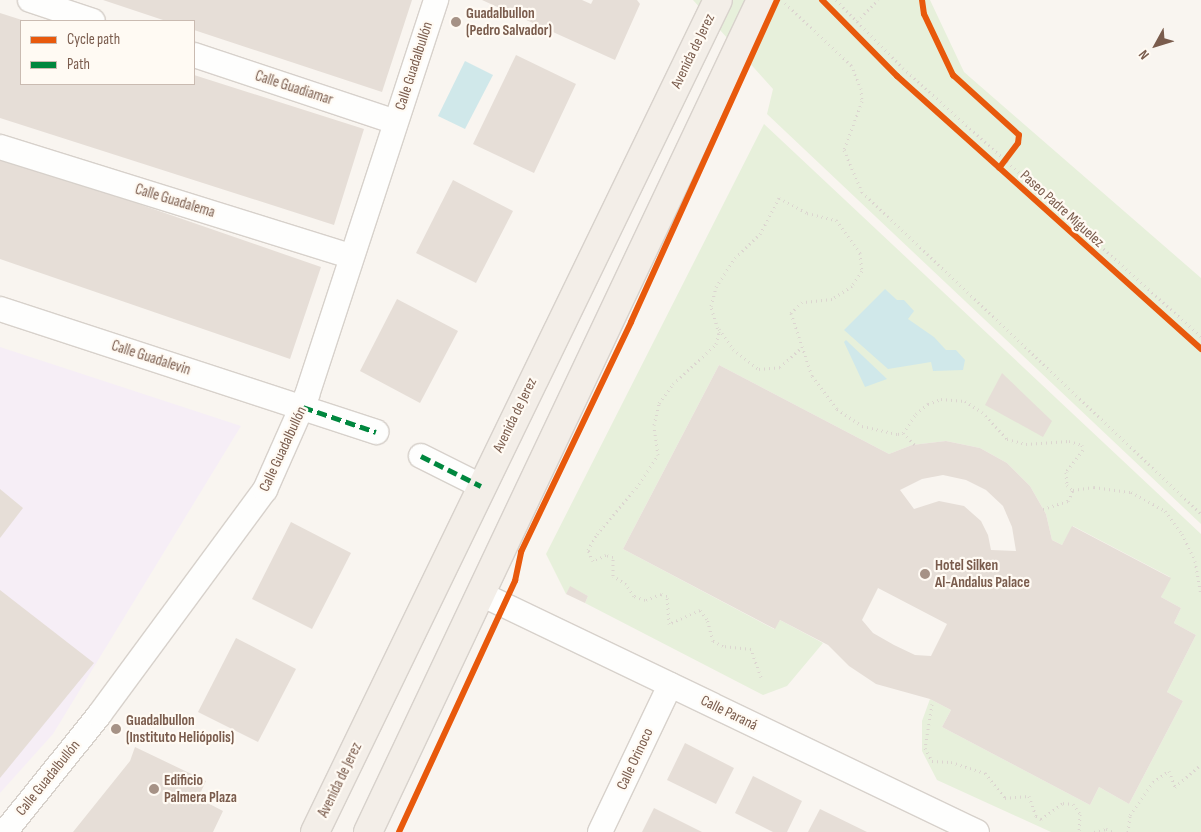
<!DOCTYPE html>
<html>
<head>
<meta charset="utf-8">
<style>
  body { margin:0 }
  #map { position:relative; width:1201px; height:832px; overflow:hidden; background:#f9f5f0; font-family:"Sofia Sans Condensed",sans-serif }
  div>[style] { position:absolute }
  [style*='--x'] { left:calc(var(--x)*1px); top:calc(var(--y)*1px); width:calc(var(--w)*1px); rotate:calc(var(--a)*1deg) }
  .education>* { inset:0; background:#f6eef6 }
  .green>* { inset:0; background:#e7f0db }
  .water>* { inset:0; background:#d0e8ea }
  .building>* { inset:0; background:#e6ded7 }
  .path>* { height:3px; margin-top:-1.5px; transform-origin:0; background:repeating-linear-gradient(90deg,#dcd5d0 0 1px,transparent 0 5px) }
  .roads { filter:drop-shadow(1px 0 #d7d1cb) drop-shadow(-1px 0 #d7d1cb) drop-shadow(0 1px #d7d1cb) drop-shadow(0 -1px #d7d1cb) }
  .minor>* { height:24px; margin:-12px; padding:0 12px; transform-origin:12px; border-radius:12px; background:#fefefd }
  .major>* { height:28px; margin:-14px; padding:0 14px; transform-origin:14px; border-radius:14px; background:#f3eee8 }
  .quiet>* { height:5px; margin-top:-2.5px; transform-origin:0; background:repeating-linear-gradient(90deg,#00873e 0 10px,transparent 0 15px) }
  .cycleway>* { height:6px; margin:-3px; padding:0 3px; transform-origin:3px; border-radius:3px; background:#e8590c }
  .dots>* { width:14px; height:14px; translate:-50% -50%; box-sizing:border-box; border:2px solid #fffaf3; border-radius:50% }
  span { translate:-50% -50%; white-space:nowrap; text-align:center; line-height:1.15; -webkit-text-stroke:4.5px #fffaf3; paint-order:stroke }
  .poi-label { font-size:15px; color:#7a5c4d; font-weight:700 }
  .left { translate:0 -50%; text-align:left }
  .street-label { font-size:15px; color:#7a5c4d }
  .legend { position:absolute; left:20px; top:20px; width:175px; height:65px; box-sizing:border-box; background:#fffaf3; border:1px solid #cabbb1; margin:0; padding:6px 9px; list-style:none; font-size:15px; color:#7a5c4d }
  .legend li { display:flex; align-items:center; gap:10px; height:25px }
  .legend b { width:25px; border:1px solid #cabbb1 }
  .north { position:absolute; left:1131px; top:20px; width:50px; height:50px; -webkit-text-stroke:4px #fffaf3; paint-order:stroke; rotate:231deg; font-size:14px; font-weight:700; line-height:20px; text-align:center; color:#7a5c4d }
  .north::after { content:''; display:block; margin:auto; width:18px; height:22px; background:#7a5c4d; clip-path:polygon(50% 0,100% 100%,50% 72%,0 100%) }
</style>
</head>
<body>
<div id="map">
  <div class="education">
    <div style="clip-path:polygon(0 347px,241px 426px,53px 734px,0 793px)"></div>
  </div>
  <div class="green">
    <div style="clip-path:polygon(693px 0,930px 0,964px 72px,1201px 278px,1201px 524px,767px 114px,773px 89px)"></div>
    <div style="clip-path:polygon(764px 124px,1201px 534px,1201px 832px,1051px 832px,937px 780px,922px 751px,922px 721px,930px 699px,951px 710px,942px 727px,1090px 805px,1099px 787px,1129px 804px,1183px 701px,1167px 692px,1196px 635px,1174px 623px,1181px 608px,1161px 597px,1170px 577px,1073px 526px,1062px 545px,1052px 540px,1046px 514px,1030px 486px,1007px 463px,980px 448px,946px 441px,912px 445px,889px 454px,719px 365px,623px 549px,774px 629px,780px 620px,823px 643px,787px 686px,763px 695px,585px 603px,588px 596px,570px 587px,566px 594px,546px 554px)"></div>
  </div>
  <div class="water">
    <div style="clip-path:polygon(465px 61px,493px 75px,465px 129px,438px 116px)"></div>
    <div style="clip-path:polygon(885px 289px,897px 300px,904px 300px,914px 311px,908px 319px,934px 337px,946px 350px,956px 350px,965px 360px,963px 370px,933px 371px,931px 362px,888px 369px,844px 330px)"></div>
    <div style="clip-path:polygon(846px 340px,887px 379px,865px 387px,844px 342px)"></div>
  </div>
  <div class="building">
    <div style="clip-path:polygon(103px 0,412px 0,382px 92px,194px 30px,194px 21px,166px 21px)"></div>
    <div style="clip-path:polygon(482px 0,582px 0,591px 4px,593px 0,637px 0,640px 4px,615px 60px)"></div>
    <div style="clip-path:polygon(0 13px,25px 21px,21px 21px,21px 84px,194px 84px,194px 75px,364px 129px,334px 225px,0 118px)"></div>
    <div style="clip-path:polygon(516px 55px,576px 84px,534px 173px,473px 144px)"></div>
    <div style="clip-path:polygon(0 156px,321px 267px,290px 359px,0 259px)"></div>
    <div style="clip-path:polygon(453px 180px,513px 211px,476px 283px,416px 253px)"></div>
    <div style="clip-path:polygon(397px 299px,458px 331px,420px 403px,360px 371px)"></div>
    <div style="clip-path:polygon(evenodd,719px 365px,889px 454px,912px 445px,946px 441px,980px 448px,1007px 463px,1030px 486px,1046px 514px,1052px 540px,1062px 545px,1072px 526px,1171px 578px,1161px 597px,1181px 608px,1174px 623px,1196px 635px,1167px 692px,1183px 701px,1129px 804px,1099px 787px,1090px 805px,942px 727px,951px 710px,930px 699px,876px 684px,849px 666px,828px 645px,780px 620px,775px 629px,623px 549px,719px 365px,943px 475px,966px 480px,986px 490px,1003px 506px,1012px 527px,1016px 551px,991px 550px,988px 535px,981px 521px,964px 506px,939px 501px,914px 509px,900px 490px,922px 479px,943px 475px,719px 365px,878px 588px,947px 624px,931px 656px,915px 655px,894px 645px,873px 633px,862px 620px,878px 588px)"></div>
    <div style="clip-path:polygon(1002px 373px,1052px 421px,1043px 437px,985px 405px)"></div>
    <div style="clip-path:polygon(0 489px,23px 508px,0 538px)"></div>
    <div style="clip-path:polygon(291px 522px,351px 553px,312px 629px,252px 599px)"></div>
    <div style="clip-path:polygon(570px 586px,588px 596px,585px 603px,566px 594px)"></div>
    <div style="clip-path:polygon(0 590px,94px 663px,0 778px)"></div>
    <div style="clip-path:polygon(236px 638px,296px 669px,258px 742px,198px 712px)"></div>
    <div style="clip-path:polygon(685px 743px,734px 768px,716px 804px,667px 780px)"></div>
    <div style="clip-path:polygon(135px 747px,206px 781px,198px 798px,223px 811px,213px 832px,73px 832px,130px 761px)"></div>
    <div style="clip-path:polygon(753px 776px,802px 801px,787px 832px,773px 832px,735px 813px)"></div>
    <div style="clip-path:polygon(654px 808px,702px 832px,642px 832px)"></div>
    <div style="clip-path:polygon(820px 809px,867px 832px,808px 832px)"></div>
  </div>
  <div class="path">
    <div style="--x:836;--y:0;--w:95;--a:45.4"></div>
    <div style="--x:903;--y:68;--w:401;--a:42"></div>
    <div style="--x:785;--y:3;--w:91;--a:43.2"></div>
    <div style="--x:851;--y:65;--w:25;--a:67"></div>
    <div style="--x:861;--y:88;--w:13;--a:86"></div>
    <div style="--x:862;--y:101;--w:52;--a:110.2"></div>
    <div style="--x:844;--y:150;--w:46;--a:66.8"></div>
    <div style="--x:862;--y:192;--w:468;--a:43.5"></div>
    <div style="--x:857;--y:21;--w:30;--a:-45"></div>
    <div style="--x:719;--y:329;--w:24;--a:55"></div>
    <div style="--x:733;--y:349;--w:33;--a:38"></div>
    <div style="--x:759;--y:369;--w:21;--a:-5"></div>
    <div style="--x:780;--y:367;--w:27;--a:-42"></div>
    <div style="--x:903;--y:433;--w:17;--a:45"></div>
    <div style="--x:1043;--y:509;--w:26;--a:-18"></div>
    <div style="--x:1068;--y:501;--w:12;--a:-66"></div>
    <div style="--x:761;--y:677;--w:30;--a:-110"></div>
    <div style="--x:751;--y:649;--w:28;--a:-174"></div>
    <div style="--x:723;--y:646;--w:11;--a:-153"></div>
    <div style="--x:713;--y:641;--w:23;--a:-105"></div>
    <div style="--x:707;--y:619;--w:11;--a:-128"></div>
    <div style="--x:700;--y:610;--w:34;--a:156"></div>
    <div style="--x:669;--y:624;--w:28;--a:-94"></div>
    <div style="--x:667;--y:596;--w:6;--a:-162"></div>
    <div style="--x:661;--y:594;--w:17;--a:159"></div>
    <div style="--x:645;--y:600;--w:12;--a:-160"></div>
    <div style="--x:634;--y:596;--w:14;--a:-124"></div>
    <div style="--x:626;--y:584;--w:15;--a:-148"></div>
    <div style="--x:613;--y:576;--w:19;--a:-90"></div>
    <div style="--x:613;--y:557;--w:7;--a:-164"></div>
    <div style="--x:606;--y:555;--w:14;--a:155"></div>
    <div style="--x:593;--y:561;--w:12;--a:-114"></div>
    <div style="--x:588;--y:550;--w:18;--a:-61"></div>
    <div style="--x:597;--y:534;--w:60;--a:-49.7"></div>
    <div style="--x:636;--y:488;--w:40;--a:-56"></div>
    <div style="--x:658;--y:455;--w:30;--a:-98"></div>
    <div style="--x:654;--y:425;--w:23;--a:-77"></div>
    <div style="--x:659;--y:403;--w:24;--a:-54"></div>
    <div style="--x:673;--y:384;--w:59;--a:-42.9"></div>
    <div style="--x:716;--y:344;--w:11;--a:-75"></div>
    <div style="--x:719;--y:333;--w:28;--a:-107"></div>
    <div style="--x:711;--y:306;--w:20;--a:-75"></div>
    <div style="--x:716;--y:287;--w:35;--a:-57"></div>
    <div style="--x:735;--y:258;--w:35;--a:-44"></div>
    <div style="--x:760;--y:234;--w:41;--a:-62.2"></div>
    <div style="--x:779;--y:198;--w:32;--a:28"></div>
    <div style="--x:807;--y:213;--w:30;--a:14"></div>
    <div style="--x:836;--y:220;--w:41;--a:54"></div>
    <div style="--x:860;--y:253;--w:18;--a:84"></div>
    <div style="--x:862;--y:271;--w:18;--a:124"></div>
    <div style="--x:852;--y:286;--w:24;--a:147"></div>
    <div style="--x:832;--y:299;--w:30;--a:174"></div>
    <div style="--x:802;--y:302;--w:16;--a:135"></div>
    <div style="--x:791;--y:313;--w:66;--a:71.6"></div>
    <div style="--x:812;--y:376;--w:41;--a:52.9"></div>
    <div style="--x:837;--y:409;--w:30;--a:34"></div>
    <div style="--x:862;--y:426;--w:37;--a:13"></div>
    <div style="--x:898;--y:434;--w:5;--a:-11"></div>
    <div style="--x:903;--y:433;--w:23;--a:-56"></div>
    <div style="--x:916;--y:414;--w:16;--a:-40"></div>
    <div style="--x:928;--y:404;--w:14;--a:-21"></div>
    <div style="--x:941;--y:399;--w:24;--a:5"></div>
    <div style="--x:965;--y:401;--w:20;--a:33"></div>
    <div style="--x:982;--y:412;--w:37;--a:47"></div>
    <div style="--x:1007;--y:439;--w:20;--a:15"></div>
    <div style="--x:1026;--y:444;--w:43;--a:-4"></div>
    <div style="--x:1069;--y:441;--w:14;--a:17"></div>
    <div style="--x:1082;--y:445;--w:5;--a:79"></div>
    <div style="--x:1083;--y:450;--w:28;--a:128"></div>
    <div style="--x:1066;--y:472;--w:13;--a:86"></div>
    <div style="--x:1067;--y:485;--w:8;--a:40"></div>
    <div style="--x:1073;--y:490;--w:21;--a:-8"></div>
    <div style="--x:1094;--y:487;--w:37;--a:8"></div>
    <div style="--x:1131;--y:492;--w:39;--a:29"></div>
    <div style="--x:1165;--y:511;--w:29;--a:54"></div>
    <div style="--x:1182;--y:534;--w:30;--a:64"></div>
    <div style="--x:1195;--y:561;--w:34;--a:80"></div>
    <div style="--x:932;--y:704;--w:45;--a:99"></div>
    <div style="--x:925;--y:748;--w:15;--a:62"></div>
    <div style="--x:932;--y:761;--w:19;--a:3"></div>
    <div style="--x:951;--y:762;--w:36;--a:18"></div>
    <div style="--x:985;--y:773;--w:32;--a:51"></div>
    <div style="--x:1005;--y:798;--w:24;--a:-5"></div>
    <div style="--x:1029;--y:796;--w:21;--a:71"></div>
    <div style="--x:1036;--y:816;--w:6;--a:31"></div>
    <div style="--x:1041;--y:819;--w:27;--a:-36"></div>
    <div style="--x:1063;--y:803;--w:10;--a:6"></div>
    <div style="--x:1073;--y:804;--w:12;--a:55"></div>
    <div style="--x:1080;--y:814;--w:18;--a:93"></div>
    <div style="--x:1094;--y:832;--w:12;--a:-14"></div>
    <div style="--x:1106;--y:829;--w:8;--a:23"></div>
    <div style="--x:1128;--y:832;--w:17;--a:-83"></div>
    <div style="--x:1130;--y:815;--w:40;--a:-55.1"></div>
    <div style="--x:1153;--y:782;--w:19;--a:-35"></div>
    <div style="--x:1169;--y:771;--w:17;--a:69"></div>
    <div style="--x:1175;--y:787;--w:35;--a:-41"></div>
  </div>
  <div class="roads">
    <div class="minor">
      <div style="--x:30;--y:0;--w:66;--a:18.4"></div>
      <div style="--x:194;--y:55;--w:212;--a:18.4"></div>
      <div style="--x:0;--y:147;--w:367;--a:17.3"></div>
      <div style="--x:0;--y:309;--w:396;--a:18.1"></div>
      <div style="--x:421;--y:456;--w:67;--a:26.6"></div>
      <div style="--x:481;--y:594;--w:550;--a:25.63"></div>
      <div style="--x:5;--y:832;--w:150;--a:-51.2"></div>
      <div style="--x:99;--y:715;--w:280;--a:-53.6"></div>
      <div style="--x:265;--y:490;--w:104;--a:-66.1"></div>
      <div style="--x:307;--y:395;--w:416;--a:-71.9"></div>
      <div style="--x:600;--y:832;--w:163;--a:-64.5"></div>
    </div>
    <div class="major">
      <div style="--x:315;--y:832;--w:924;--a:-64.16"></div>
      <div style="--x:368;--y:832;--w:920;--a:-64.72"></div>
    </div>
  </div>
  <div class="quiet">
    <div style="--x:303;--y:407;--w:77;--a:18.9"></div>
    <div style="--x:421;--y:456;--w:67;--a:26.6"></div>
  </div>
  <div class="cycleway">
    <div style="--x:822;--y:0;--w:107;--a:45.4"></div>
    <div style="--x:897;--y:76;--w:409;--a:41.9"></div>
    <div style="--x:922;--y:0;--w:14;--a:82"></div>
    <div style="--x:924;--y:14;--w:68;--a:64.6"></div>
    <div style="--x:953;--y:75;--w:89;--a:42.3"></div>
    <div style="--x:1019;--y:135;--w:8;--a:97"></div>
    <div style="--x:1018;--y:143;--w:31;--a:127"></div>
    <div style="--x:399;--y:832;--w:277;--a:-65.2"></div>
    <div style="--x:515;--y:581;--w:30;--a:-78"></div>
    <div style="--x:521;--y:552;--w:255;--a:-64.4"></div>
    <div style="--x:631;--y:322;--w:354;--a:-65.6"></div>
  </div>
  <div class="dots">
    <div style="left:456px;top:22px;background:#a69286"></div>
    <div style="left:925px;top:574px;background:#a69286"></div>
    <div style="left:116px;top:729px;background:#a69286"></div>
    <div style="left:154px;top:789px;background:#a69286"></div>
  </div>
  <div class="poi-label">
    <span class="left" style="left:466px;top:22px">Guadalbullon<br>(Pedro Salvador)</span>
    <span class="left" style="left:935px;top:574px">Hotel Silken<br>Al-Andalus Palace</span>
    <span class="left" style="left:126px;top:729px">Guadalbullon<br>(Instituto Heliópolis)</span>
    <span class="left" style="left:164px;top:789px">Edificio<br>Palmera Plaza</span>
  </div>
  <div class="street-label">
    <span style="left:693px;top:51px;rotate:-64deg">Avenida de Jerez</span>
    <span style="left:414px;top:66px;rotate:-72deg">Calle Guadalbullón</span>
    <span style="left:294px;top:88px;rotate:18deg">Calle Guadiamar</span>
    <span style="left:175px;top:201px;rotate:17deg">Calle Guadalema</span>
    <span style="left:1062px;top:209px;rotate:42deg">Paseo Padre Miguelez</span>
    <span style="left:151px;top:358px;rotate:18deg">Calle Guadalevin</span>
    <span style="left:515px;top:415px;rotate:-64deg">Avenida de Jerez</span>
    <span style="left:283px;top:449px;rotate:-65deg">Calle Guadalbullón</span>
    <span style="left:729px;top:713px;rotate:26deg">Calle Paraná</span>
    <span style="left:635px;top:759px;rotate:-65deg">Calle Orinoco</span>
    <span style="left:48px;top:778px;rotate:-51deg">Calle Guadalbullón</span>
    <span style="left:340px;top:780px;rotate:-64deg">Avenida de Jerez</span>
  </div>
  <ul class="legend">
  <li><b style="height:6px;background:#e8590c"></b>Cycle path</li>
  <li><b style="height:6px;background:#00873e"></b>Path</li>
  </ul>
  <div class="north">N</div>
</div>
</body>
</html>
